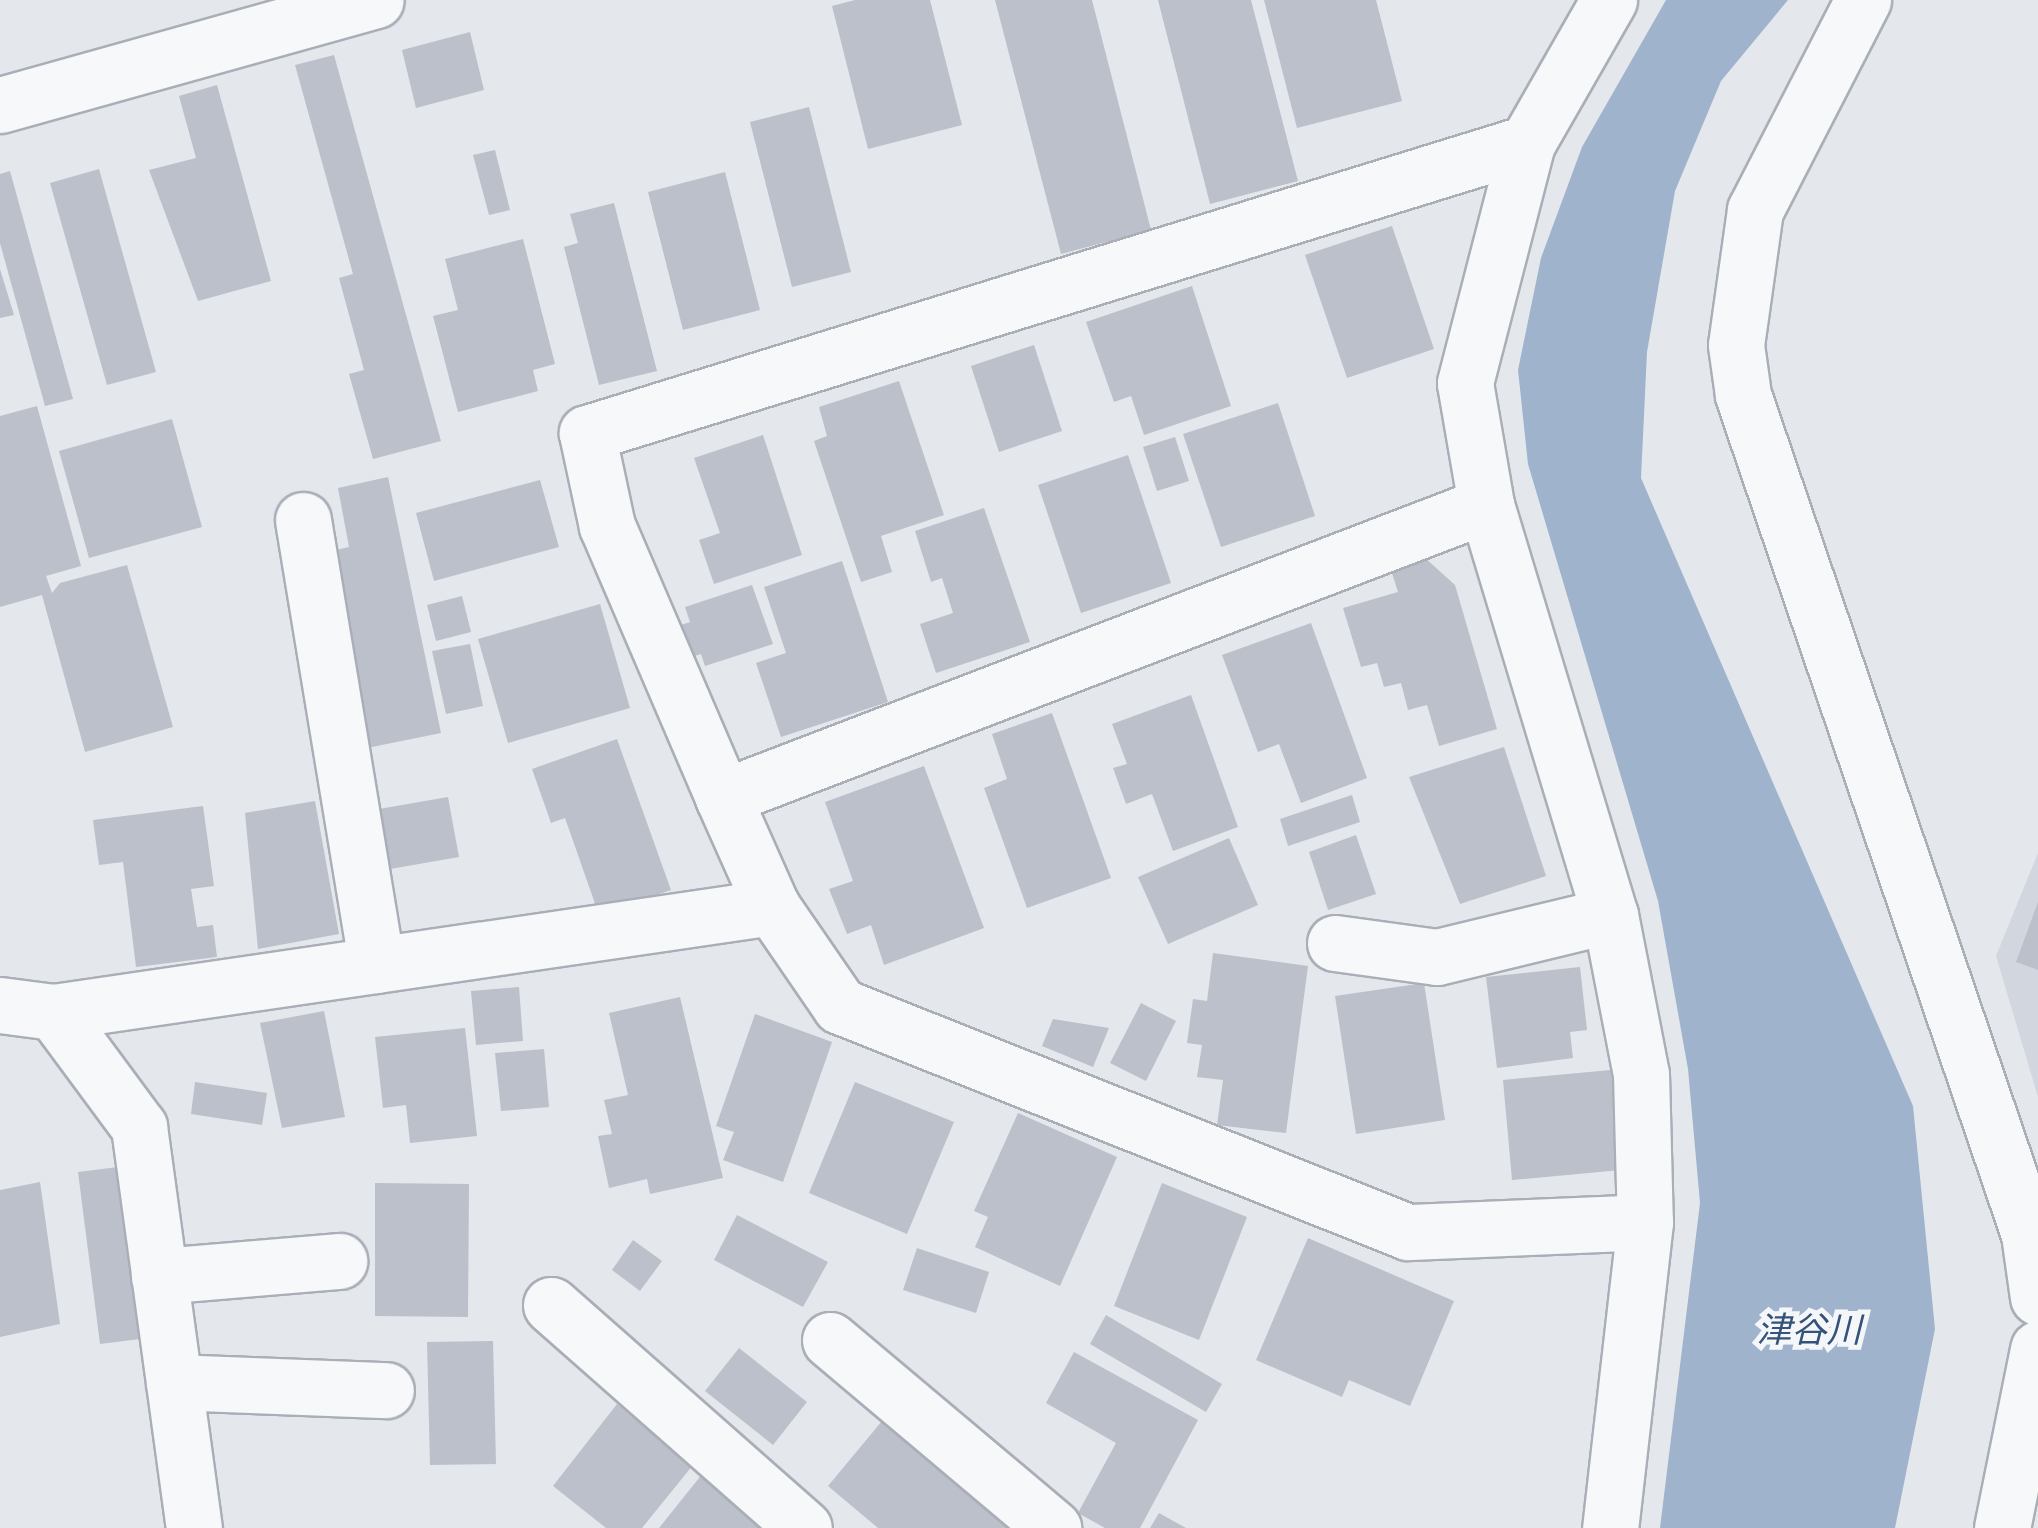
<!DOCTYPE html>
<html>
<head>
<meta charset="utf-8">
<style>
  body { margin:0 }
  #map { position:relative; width:2038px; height:1528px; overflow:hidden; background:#e4e7ec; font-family:Montserrat,"Noto Sans JP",sans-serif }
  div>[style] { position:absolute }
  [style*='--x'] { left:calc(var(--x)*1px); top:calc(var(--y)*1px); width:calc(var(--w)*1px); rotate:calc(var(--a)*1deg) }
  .built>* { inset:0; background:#d2d6de }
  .water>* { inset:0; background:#9fb4cc }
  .building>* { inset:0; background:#bbc0ca }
  .roads { filter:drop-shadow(2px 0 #a9aeb7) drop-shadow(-2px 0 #a9aeb7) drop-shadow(0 2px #a9aeb7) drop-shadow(0 -2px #a9aeb7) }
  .minor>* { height:55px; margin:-27.5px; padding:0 27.5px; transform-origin:27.5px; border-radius:27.5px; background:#f7f8fa }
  span { translate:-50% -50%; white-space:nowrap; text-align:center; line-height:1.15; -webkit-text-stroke:10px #f4f6f9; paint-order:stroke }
  .water-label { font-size:35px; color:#34527a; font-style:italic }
</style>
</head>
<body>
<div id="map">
  <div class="built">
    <div style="clip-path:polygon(2038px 853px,2038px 1097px,1996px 956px)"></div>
  </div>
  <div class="water">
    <div style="clip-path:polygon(1666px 0,1788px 0,1721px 81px,1675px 191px,1647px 352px,1641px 478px,1913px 1106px,1935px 1329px,1895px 1528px,1660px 1528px,1700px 1203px,1688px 1069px,1658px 901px,1528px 464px,1518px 370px,1541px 258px,1582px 147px)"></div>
  </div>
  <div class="building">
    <div style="clip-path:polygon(855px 0,930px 0,962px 125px,868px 149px,832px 6px)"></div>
    <div style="clip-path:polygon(995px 0,1092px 0,1151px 230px,1061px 254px)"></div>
    <div style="clip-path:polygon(1158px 0,1251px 0,1298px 181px,1210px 204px)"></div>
    <div style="clip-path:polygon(1264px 0,1376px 0,1402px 101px,1297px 128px)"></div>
    <div style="clip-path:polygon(470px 32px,484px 90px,416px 108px,402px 50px)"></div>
    <div style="clip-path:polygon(334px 55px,441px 441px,373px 459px,349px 374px,364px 370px,339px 278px,353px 274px,295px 65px)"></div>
    <div style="clip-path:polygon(217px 85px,271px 281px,198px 301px,149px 170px,196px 158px,179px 96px)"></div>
    <div style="clip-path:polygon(809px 107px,851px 272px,792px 287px,750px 122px)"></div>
    <div style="clip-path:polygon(495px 150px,510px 210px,489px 215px,473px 155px)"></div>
    <div style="clip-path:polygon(99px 169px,156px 372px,107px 385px,50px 183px)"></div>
    <div style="clip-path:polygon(10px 171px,73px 399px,45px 406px,0 243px,0 174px)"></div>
    <div style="clip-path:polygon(725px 172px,760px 310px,683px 330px,648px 192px)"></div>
    <div style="clip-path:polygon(614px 203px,657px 371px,599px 385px,564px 247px,578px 243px,570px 214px)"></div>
    <div style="clip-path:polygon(1392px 226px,1434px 349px,1347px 378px,1305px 255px)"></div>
    <div style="clip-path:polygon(523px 239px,555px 364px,533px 370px,538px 391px,458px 412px,433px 316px,458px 310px,445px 259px)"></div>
    <div style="clip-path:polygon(0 269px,14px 315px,0 318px)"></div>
    <div style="clip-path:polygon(1192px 286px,1231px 406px,1144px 435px,1131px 396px,1114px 402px,1086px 322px)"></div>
    <div style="clip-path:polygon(1034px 345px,1062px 431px,999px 452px,971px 366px)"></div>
    <div style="clip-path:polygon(899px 381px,944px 515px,881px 536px,892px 572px,861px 582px,814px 441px,827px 436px,819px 407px)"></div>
    <div style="clip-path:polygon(1278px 403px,1315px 516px,1221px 547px,1183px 434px)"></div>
    <div style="clip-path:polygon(37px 406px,81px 566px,46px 576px,52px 593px,60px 583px,127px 565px,173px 727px,85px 752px,42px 595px,0 607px,0 416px)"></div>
    <div style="clip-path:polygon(172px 419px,202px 527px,89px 558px,59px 451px)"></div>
    <div style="clip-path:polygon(763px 435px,802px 555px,714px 584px,699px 540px,720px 533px,694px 458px)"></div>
    <div style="clip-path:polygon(1175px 437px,1189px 481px,1157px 491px,1143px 447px)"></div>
    <div style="clip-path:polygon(1128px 455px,1171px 583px,1081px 613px,1038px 485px)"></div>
    <div style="clip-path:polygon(388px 477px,441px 733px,367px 748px,327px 552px,349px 547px,338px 488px)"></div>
    <div style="clip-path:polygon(540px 480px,559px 547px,434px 581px,416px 513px)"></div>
    <div style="clip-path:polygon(984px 508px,1030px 642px,936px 673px,920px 624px,953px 613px,942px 578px,931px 582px,915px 531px)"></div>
    <div style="clip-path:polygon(1424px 557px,1455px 585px,1497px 729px,1439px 746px,1427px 705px,1408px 710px,1401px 683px,1384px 687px,1377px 663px,1361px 667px,1343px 608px,1398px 592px,1390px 567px)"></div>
    <div style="clip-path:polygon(842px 561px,888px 702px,781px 737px,756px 663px,786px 653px,764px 587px)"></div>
    <div style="clip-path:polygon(752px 585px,773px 644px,705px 666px,701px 654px,685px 659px,675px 627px,690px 622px,685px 607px)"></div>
    <div style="clip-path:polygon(462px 596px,471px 632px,436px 641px,427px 605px)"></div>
    <div style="clip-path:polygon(600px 604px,630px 708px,508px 743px,478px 639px)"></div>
    <div style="clip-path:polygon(1311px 623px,1367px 778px,1301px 803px,1279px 744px,1258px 752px,1222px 655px)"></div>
    <div style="clip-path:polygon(470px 644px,483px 706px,446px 714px,432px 651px)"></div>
    <div style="clip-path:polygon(1191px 695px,1238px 827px,1173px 851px,1152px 794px,1126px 804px,1113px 768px,1127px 764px,1112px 724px)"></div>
    <div style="clip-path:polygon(1052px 713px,1111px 878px,1027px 908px,984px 788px,1007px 779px,992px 734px)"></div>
    <div style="clip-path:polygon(617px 739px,671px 890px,599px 915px,565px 818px,551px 823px,532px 769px)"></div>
    <div style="clip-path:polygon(1504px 747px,1546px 876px,1460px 904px,1409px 777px)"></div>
    <div style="clip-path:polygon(924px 766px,984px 928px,884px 965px,871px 925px,847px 934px,829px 889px,853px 881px,825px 802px)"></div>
    <div style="clip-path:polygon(1352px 795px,1360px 822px,1288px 846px,1280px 819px)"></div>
    <div style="clip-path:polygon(448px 797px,459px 857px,390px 869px,379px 809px)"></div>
    <div style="clip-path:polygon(315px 801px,339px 934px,258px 949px,245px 813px)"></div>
    <div style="clip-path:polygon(203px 806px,214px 886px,191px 889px,197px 927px,213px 925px,217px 957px,136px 967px,123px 862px,99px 865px,93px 820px)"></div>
    <div style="clip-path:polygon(1356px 835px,1376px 894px,1328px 910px,1309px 852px)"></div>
    <div style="clip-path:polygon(1229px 838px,1258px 905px,1168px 944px,1138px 877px)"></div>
    <div style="clip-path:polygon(2038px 902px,2038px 970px,2016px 962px)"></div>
    <div style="clip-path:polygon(1213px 953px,1308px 966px,1286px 1133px,1217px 1125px,1223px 1080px,1197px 1077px,1202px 1045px,1187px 1043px,1193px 999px,1207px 1001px)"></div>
    <div style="clip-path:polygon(1580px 967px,1587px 1030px,1570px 1032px,1573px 1058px,1497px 1068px,1486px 977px)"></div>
    <div style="clip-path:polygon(1424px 983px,1445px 1120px,1356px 1134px,1335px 996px)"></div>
    <div style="clip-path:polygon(519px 987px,523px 1041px,476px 1045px,471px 991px)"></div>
    <div style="clip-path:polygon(680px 997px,723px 1178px,650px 1194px,647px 1179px,609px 1188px,598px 1136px,612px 1134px,604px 1100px,628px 1095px,609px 1013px)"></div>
    <div style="clip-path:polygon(1141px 1003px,1176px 1021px,1146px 1081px,1110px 1063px)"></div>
    <div style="clip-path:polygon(324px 1011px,345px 1117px,282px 1128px,260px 1023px)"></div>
    <div style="clip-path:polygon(755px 1014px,832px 1042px,783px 1182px,723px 1160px,734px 1132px,716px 1126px)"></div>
    <div style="clip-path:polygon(1053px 1019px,1109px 1028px,1093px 1067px,1042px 1046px)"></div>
    <div style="clip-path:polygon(465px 1028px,477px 1136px,410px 1143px,406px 1105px,383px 1108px,375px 1037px)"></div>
    <div style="clip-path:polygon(544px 1049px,549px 1107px,501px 1111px,495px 1053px)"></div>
    <div style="clip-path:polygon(1611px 1070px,1621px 1170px,1512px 1180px,1503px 1080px)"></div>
    <div style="clip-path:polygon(195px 1082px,267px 1093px,262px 1125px,191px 1114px)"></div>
    <div style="clip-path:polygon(855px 1082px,954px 1122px,907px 1234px,809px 1193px)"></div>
    <div style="clip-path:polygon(1018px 1113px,1117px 1157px,1060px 1286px,975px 1247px,988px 1217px,974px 1211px)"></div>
    <div style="clip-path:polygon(134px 1165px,156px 1337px,100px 1344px,78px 1172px)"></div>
    <div style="clip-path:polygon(40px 1182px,60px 1324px,0 1337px,0 1190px)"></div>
    <div style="clip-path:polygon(375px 1183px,469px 1184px,468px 1317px,375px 1316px)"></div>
    <div style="clip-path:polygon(1162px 1183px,1247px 1217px,1199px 1340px,1114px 1306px)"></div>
    <div style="clip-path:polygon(737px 1215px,828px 1262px,803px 1307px,714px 1260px)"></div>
    <div style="clip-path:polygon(1308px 1238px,1454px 1301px,1410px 1406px,1349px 1380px,1342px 1397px,1256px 1360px)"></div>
    <div style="clip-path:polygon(633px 1240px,662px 1261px,640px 1291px,612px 1270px)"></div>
    <div style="clip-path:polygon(917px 1248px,989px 1272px,976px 1313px,903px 1290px)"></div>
    <div style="clip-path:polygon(1106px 1315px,1222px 1384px,1206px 1412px,1090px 1344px)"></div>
    <div style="clip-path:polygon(493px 1341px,496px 1464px,430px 1465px,427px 1342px)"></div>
    <div style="clip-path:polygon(739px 1348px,807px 1402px,773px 1445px,705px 1391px)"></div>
    <div style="clip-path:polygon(1074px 1352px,1198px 1420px,1140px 1528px,1105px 1528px,1078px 1513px,1116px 1443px,1046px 1403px)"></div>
    <div style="clip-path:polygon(617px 1404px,693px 1465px,642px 1528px,606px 1528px,553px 1486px)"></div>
    <div style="clip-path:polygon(887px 1415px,1021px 1528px,878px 1528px,828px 1486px)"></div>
    <div style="clip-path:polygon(703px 1473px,771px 1528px,659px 1528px)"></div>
    <div style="clip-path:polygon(1159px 1513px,1186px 1528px,1150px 1528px)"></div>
  </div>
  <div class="roads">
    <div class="minor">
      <div style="--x:1609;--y:0;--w:165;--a:119.8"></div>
      <div style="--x:1527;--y:143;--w:248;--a:104.5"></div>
      <div style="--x:1465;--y:383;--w:124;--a:80.2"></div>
      <div style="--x:1486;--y:505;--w:428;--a:73.2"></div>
      <div style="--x:1610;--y:915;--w:162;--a:79"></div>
      <div style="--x:1641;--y:1074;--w:148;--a:88.5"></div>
      <div style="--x:1645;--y:1222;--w:308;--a:96.5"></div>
      <div style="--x:1863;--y:0;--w:236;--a:117.2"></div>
      <div style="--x:1755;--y:210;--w:136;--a:98"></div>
      <div style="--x:1736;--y:345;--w:50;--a:82"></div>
      <div style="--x:1743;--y:395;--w:886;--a:71.18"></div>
      <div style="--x:2029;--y:1234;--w:64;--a:81.9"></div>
      <div style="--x:0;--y:105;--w:390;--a:-15.6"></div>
      <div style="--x:1527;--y:143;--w:984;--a:162.85"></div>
      <div style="--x:587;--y:433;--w:95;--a:77.9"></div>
      <div style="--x:607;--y:526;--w:295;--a:66.8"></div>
      <div style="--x:723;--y:797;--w:120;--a:66"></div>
      <div style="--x:772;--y:907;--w:120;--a:55.5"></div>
      <div style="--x:840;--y:1006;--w:611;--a:21.7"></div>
      <div style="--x:1408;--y:1232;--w:237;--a:-2.4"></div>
      <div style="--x:303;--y:520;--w:451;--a:80.6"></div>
      <div style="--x:723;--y:797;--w:817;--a:-20.94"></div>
      <div style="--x:1335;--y:943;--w:103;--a:7.8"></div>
      <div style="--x:1437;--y:957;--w:178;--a:-13.6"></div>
      <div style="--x:0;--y:1005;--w:54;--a:7.4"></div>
      <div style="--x:54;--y:1012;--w:726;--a:-8.32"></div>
      <div style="--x:54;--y:1012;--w:143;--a:53.5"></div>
      <div style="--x:139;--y:1127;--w:405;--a:82.2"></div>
      <div style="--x:159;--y:1276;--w:181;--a:-4.8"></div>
      <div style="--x:551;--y:1305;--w:337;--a:41.4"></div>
      <div style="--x:830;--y:1340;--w:292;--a:40.1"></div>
      <div style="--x:174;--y:1382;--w:212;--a:2.2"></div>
      <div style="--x:2002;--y:1528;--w:183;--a:-78.6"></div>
    </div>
  </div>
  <div class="water-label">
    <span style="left:1809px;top:1330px">津谷川</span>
  </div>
</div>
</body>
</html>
